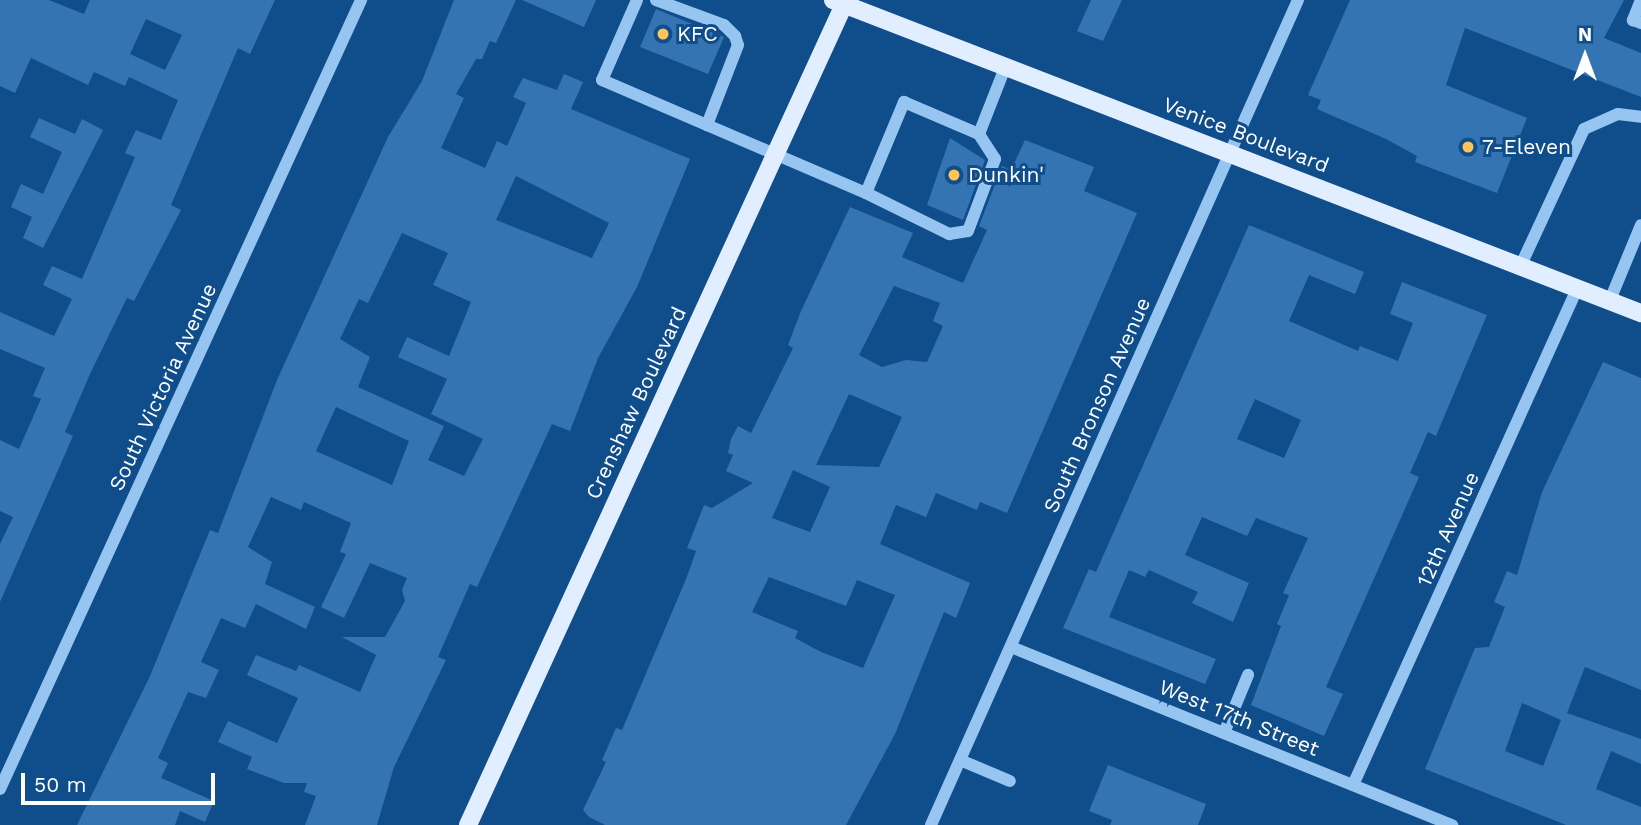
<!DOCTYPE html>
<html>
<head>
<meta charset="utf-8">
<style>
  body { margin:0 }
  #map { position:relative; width:1641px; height:825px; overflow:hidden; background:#104d8b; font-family:"Work Sans",sans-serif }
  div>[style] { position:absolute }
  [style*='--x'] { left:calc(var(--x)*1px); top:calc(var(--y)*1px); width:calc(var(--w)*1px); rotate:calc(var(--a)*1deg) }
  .building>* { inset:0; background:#3474b3 }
  .minor>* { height:12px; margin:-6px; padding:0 6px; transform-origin:6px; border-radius:6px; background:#96c5f2 }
  .major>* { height:18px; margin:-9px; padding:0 9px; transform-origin:9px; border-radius:9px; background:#e1eeff }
  .dots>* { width:19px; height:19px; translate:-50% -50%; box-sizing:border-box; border:4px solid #104d8b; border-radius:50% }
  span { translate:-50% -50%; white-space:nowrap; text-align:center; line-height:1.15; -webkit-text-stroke:6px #104d8b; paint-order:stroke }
  .poi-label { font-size:21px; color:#fff }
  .left { translate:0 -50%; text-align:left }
  .street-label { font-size:21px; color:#fff }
  .north { position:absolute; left:1550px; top:21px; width:70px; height:70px; -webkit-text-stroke:5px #104d8b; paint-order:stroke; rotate:0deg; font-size:19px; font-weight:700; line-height:28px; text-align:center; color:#fff }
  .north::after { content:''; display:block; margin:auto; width:24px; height:32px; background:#fff; clip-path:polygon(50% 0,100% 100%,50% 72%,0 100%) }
  .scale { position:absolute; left:21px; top:773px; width:194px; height:32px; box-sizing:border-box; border:4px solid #fff; border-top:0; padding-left:9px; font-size:21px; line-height:24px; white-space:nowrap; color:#fff; -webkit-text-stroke:5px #104d8b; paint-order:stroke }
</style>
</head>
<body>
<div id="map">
  <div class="building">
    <div style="clip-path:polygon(evenodd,0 0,49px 0,84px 14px,90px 0,275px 0,250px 54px,238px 48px,171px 205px,181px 210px,134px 301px,127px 298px,90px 374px,65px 432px,73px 436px,0 602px,0 544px,13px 517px,0 511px,0 440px,19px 449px,41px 399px,33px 396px,45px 368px,0 349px,0 312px,54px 336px,72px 299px,43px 285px,52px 266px,82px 279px,135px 157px,125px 153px,136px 130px,161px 140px,178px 100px,129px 77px,125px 86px,94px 72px,88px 85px,31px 58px,15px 93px,0 86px,0 0,146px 19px,182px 35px,165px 70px,130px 54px,146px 19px)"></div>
    <div style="clip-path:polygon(evenodd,454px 0,516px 0,496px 43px,490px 41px,482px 59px,476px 59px,456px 94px,464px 98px,441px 148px,485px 168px,497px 141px,507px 146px,526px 103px,513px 97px,523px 78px,557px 90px,564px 74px,583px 82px,571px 109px,690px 159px,637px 287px,598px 358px,570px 431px,552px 424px,477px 587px,470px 584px,438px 657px,446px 660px,394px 767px,377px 825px,305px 825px,316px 796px,304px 792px,307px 783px,284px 783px,247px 769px,252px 757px,218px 742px,228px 721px,277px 743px,298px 698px,247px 675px,256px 655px,296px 671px,299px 665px,360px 692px,376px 655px,342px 637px,385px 637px,405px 601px,402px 590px,407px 578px,370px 563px,344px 618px,321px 607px,346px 554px,340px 552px,351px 523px,304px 502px,301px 510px,271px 497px,248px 547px,272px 562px,265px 584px,315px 607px,306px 629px,256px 604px,245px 628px,221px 618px,201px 662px,219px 670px,206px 698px,188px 692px,158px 758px,168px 763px,161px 778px,214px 801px,205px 822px,180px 811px,175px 825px,77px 825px,150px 676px,210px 530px,218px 533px,277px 380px,388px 137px,422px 81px,454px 0,516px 176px,609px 223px,592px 258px,496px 220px,516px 176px,454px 0,402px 233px,448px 253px,433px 285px,471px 302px,449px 356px,407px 337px,398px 357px,447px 379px,431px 414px,483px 439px,464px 476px,428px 460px,444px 426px,358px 387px,370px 357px,340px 339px,359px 299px,368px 303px,402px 233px,454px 0,336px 407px,409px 441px,392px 485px,316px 451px,336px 407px)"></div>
    <div style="clip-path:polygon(522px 0,596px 0,584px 27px)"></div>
    <div style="clip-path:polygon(1091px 0,1122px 0,1103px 41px,1077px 31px)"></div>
    <div style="clip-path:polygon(1350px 0,1624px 0,1604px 38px,1641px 53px,1641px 97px,1465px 28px,1446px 85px,1527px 118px,1497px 193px,1415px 162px,1417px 156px,1386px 139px,1317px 109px,1321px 100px,1308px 95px)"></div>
    <div style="clip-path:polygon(656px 9px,724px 37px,708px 74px,640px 47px)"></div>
    <div style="clip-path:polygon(39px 118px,75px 134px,82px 119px,103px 130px,43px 248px,23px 238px,32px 217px,11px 207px,21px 184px,43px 194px,62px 152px,30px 137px)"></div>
    <div style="clip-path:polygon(950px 138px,985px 160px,963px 220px,927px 205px)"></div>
    <div style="clip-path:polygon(evenodd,1025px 140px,1094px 167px,1084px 191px,1137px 213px,1007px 513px,980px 502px,977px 510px,936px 493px,926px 517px,896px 505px,880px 544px,970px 583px,956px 618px,944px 612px,895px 734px,846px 825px,605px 825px,589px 817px,583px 810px,606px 762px,602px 760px,616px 728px,622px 730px,686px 579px,696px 551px,687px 548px,704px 505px,712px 508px,753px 483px,726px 471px,733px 455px,728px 453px,731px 439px,738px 426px,751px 433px,793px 348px,788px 345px,801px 311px,850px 207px,913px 233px,902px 257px,963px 283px,987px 230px,979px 226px,1002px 166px,1011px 170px,1025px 140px,894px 286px,940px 303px,933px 321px,943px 326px,927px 362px,906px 360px,882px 367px,859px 355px,894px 286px,1025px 140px,849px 394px,902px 417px,879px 467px,816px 465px,849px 394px,1025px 140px,793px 470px,830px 487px,810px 532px,772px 518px,793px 470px,1025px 140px,769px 577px,846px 606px,857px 580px,895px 595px,863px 668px,821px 652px,795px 638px,798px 631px,752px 612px,769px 577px)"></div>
    <div style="clip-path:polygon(evenodd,1249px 225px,1364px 272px,1355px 294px,1309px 275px,1289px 321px,1358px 351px,1360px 346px,1398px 361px,1413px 323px,1390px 314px,1402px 282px,1487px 315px,1436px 436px,1428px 432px,1410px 473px,1419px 477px,1326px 687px,1343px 694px,1324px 736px,1251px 705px,1281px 626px,1277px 624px,1289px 595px,1283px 593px,1308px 538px,1256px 518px,1247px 536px,1202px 517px,1185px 555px,1249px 583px,1233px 622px,1192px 603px,1198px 592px,1149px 570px,1145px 577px,1129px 570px,1109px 617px,1216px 659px,1205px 684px,1063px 628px,1089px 569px,1096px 572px,1249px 225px,1255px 399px,1301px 420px,1284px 458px,1237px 439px,1255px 399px)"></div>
    <div style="clip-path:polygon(evenodd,1603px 362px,1641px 378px,1641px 690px,1585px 667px,1567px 713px,1641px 739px,1641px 764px,1611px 751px,1596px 789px,1641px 807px,1641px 825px,1566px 825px,1425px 769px,1475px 648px,1489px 647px,1505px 607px,1494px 602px,1507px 571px,1517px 575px,1542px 492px,1603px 362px,1522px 703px,1561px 720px,1543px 766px,1505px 751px,1522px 703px)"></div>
    <div style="clip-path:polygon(1108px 765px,1206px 804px,1198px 825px,1110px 825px,1112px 820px,1089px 811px)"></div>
  </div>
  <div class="minor">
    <div style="--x:637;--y:0;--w:87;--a:113.6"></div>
    <div style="--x:602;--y:80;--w:287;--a:23.2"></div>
    <div style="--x:866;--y:193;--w:99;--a:-67.3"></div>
    <div style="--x:904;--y:102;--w:82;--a:23.1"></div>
    <div style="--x:979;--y:134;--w:74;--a:-68.6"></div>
    <div style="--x:656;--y:0;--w:72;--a:20.2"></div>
    <div style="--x:724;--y:25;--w:16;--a:45"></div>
    <div style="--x:735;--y:36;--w:9;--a:72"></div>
    <div style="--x:738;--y:45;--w:86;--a:111.2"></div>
    <div style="--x:1641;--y:0;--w:22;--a:112"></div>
    <div style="--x:1633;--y:20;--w:9;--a:21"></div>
    <div style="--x:866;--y:193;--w:93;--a:26.3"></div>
    <div style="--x:949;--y:234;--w:19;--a:-9"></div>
    <div style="--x:968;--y:231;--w:77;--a:-69.4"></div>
    <div style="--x:995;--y:159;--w:30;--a:-123"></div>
    <div style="--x:1520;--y:267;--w:152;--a:-65.1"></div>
    <div style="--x:1584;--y:129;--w:37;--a:-24"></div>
    <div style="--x:1618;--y:114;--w:23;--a:7"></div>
    <div style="--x:1610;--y:300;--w:81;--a:-67.5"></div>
    <div style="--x:1011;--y:647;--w:476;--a:22"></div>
    <div style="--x:1224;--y:733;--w:63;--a:-67.5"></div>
    <div style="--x:960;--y:760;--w:54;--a:22.8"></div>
    <div style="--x:1353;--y:785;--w:544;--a:-65.7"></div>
    <div style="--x:0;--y:789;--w:868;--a:-65.41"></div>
    <div style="--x:931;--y:825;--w:903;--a:-66.02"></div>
  </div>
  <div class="major">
    <div style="--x:833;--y:0;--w:867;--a:21.18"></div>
    <div style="--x:468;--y:825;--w:907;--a:-65.38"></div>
  </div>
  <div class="dots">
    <div style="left:663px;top:34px;background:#ffc457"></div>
    <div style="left:1468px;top:147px;background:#ffc457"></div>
    <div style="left:954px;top:175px;background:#ffc457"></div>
  </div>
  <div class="poi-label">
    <span class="left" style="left:677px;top:34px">KFC</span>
    <span class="left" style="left:1482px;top:147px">7-Eleven</span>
    <span class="left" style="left:968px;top:175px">Dunkin'</span>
  </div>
  <div class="street-label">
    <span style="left:1246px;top:135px;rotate:21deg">Venice Boulevard</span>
    <span style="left:163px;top:387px;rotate:-65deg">South Victoria Avenue</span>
    <span style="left:636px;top:403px;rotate:-65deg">Crenshaw Boulevard</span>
    <span style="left:1097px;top:405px;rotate:-66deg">South Bronson Avenue</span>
    <span style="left:1448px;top:529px;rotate:-66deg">12th Avenue</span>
    <span style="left:1239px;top:718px;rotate:22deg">West 17th Street</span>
  </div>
  <div class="north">N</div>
  <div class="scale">50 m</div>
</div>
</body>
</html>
